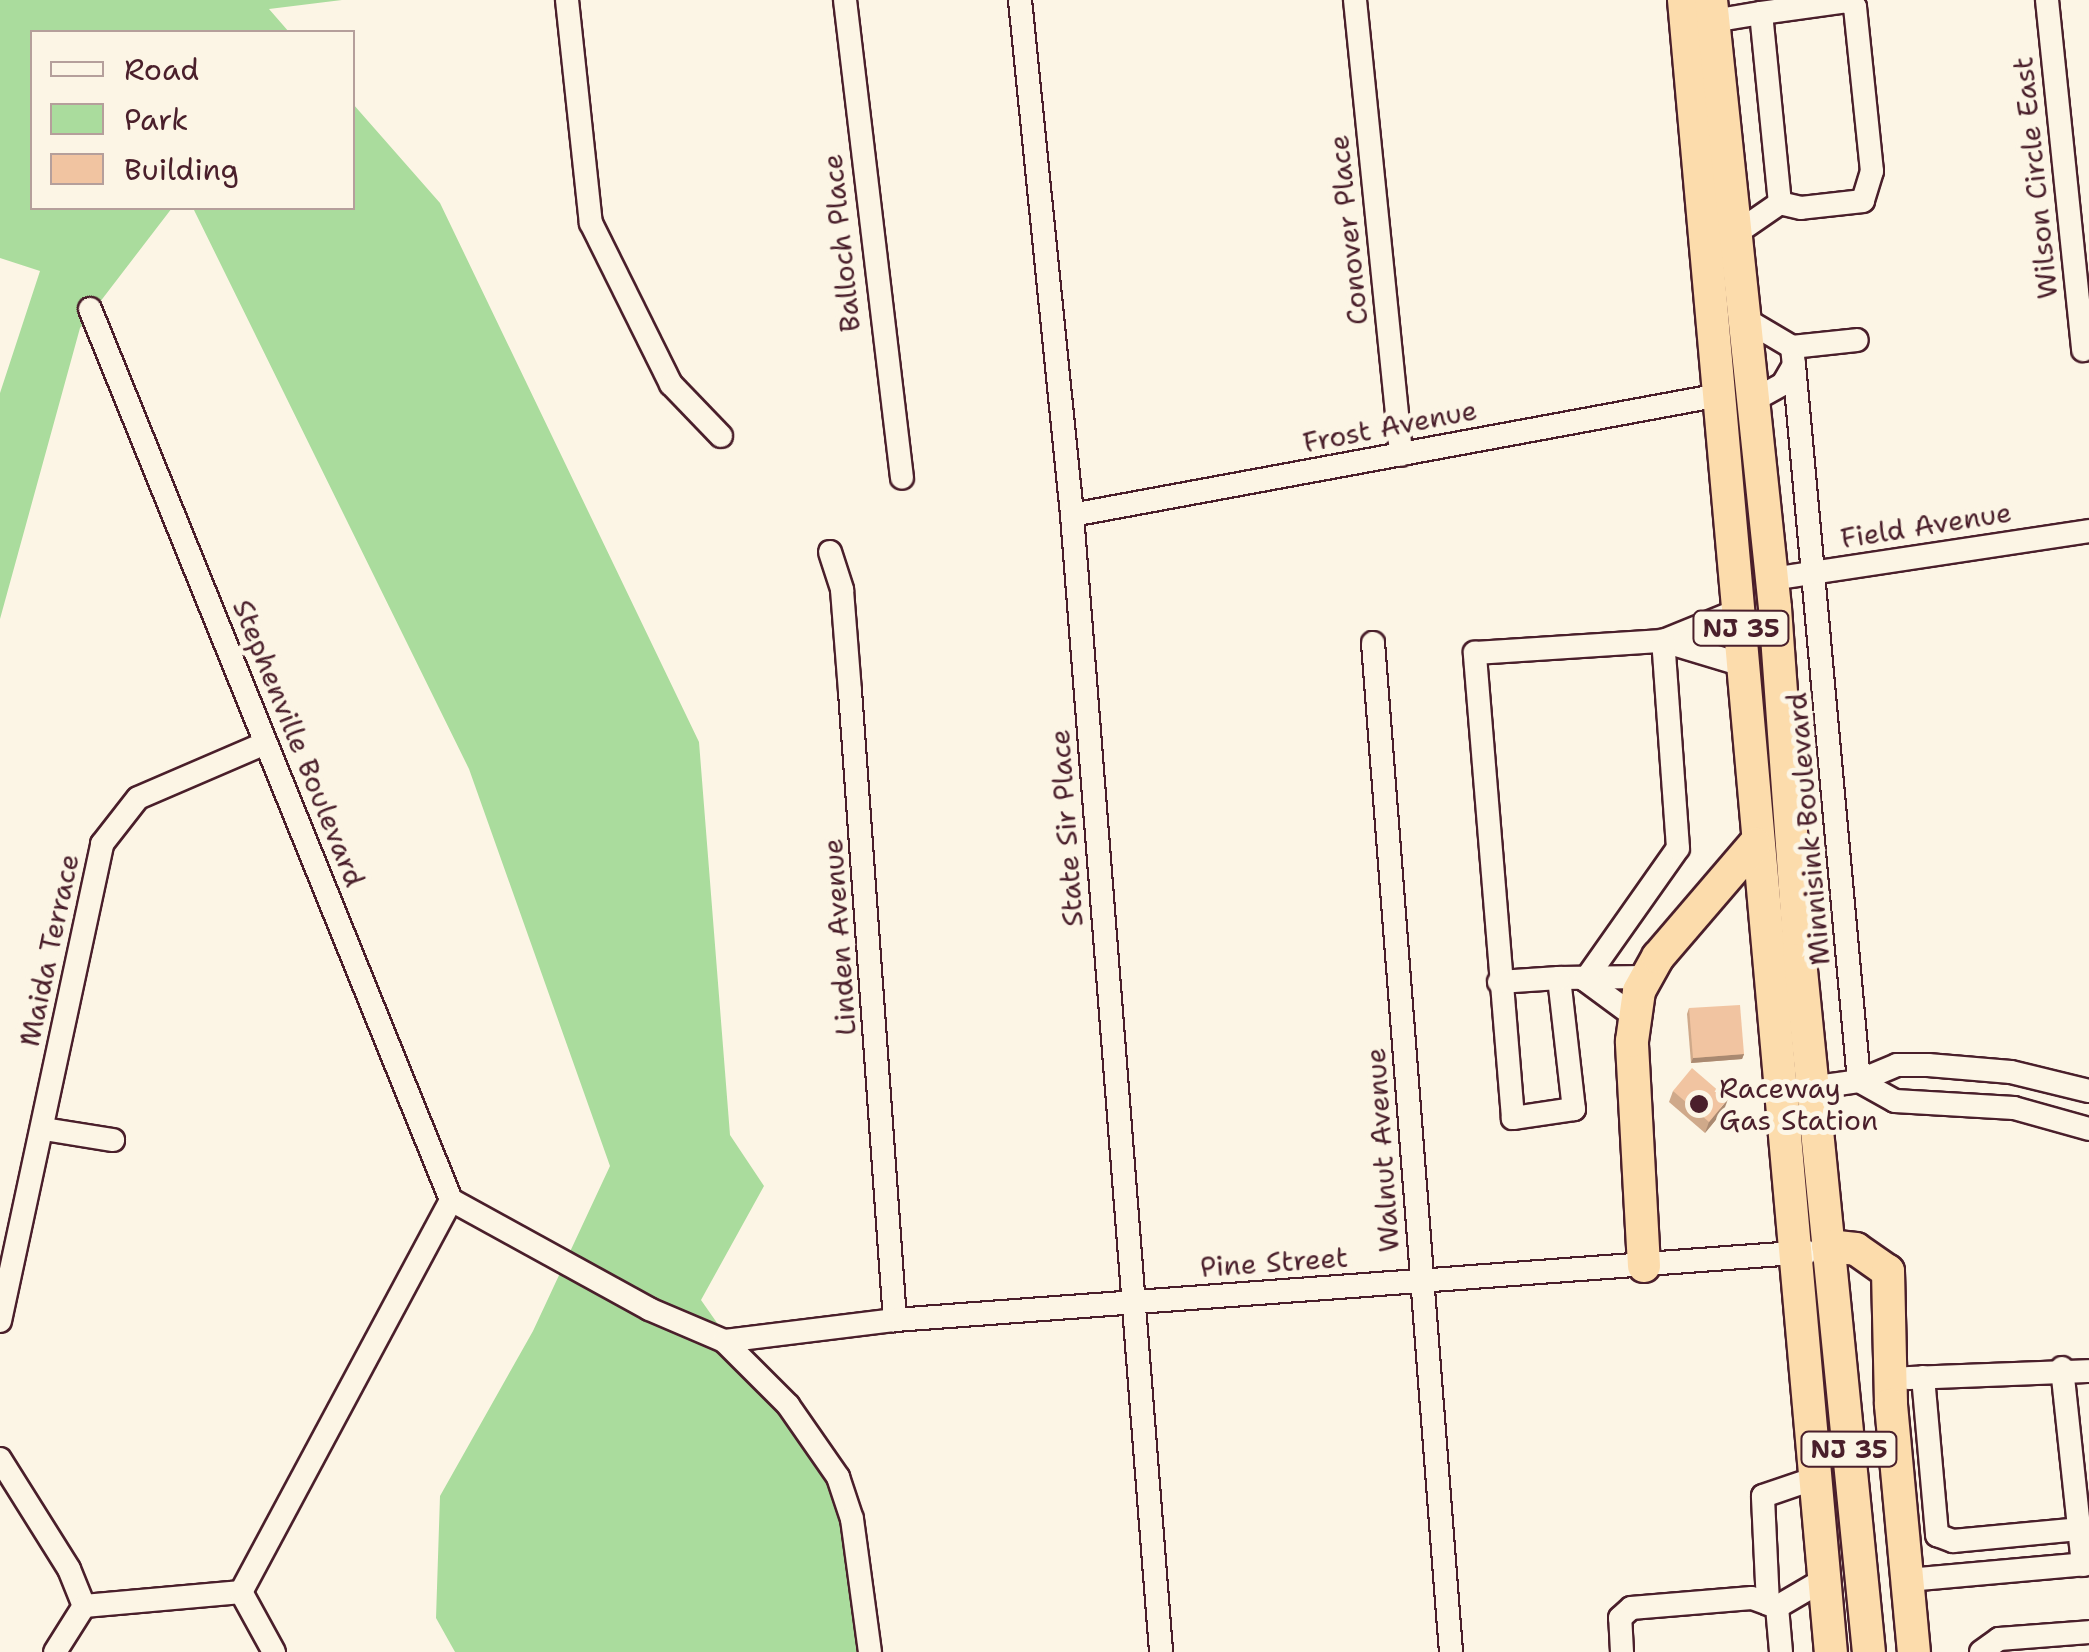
<!DOCTYPE html>
<html>
<head>
<meta charset="utf-8">
<style>
  body { margin:0 }
  #map { position:relative; width:2089px; height:1652px; overflow:hidden; background:#fcf5e5; font-family:"Shantell Sans",sans-serif }
  div>[style] { position:absolute }
  [style*='--x'] { left:calc(var(--x)*1px); top:calc(var(--y)*1px); width:calc(var(--w)*1px); rotate:calc(var(--a)*1deg) }
  .green>* { inset:0; background:#aadc9d }
  .roads { filter:drop-shadow(2px 0 #4a1f2b) drop-shadow(-2px 0 #4a1f2b) drop-shadow(0 2px #4a1f2b) drop-shadow(0 -2px #4a1f2b) }
  .minor>* { height:22px; margin:-11px; padding:0 11px; transform-origin:11px; border-radius:11px; background:#fcf5e5 }
  .highway>* { height:32px; margin:-16px; padding:0 16px; transform-origin:16px; border-radius:16px; background:#fcdcac }
  .wall>* { inset:0; background:#cfa98a }
  .shaded-wall>* { inset:0; background:#a98971 }
  .building>* { inset:0; background:#f1c4a1 }
  .dots>* { width:28px; height:28px; translate:-50% -50%; box-sizing:border-box; border:5px solid #fcf5e5; border-radius:50% }
  span { translate:-50% -50%; white-space:nowrap; text-align:center; line-height:1.15; -webkit-text-stroke:10px #fcf5e5; paint-order:stroke }
  .shield-label span { padding:2px 8px; background:#fcf5e5; border:2px solid; border-radius:8px; -webkit-text-stroke-width:0 }
  .shield-label { font-size:25px; color:#4a1f2b; font-weight:700 }
  .street-label { font-size:28px; color:#4a1f2b }
  .poi-label { font-size:28px; color:#4a1f2b }
  .left { translate:0 -50%; text-align:left }
  .legend { position:absolute; left:30px; top:30px; width:325px; height:180px; box-sizing:border-box; background:#fcf5e5; border:2px solid #b59f9b; margin:0; padding:12px 18px; list-style:none; font-size:30px; color:#4a1f2b }
  .legend li { display:flex; align-items:center; gap:20px; height:50px }
  .legend b { width:50px; border:2px solid #b59f9b }
</style>
</head>
<body>
<div id="map">
  <div class="green">
    <div style="clip-path:polygon(0 0,342px 0,269px 9px,289px 32px,32px 32px,32px 208px,172px 208px,80px 328px,0 619px,0 393px,40px 271px,0 258px)"></div>
    <div style="clip-path:polygon(353px 104px,440px 203px,699px 742px,730px 1135px,764px 1186px,701px 1300px,843px 1503px,861px 1652px,455px 1652px,436px 1618px,440px 1496px,533px 1331px,610px 1166px,469px 769px,193px 208px,352px 208px)"></div>
  </div>
  <div class="roads">
    <div class="minor">
      <div style="--x:567;--y:0;--w:224;--a:83.9"></div>
      <div style="--x:591;--y:223;--w:180;--a:63.6"></div>
      <div style="--x:671;--y:384;--w:72;--a:46.1"></div>
      <div style="--x:845;--y:0;--w:481;--a:83.2"></div>
      <div style="--x:1020;--y:0;--w:518;--a:84.23"></div>
      <div style="--x:1072;--y:515;--w:1140;--a:85.52"></div>
      <div style="--x:1355;--y:0;--w:457;--a:84.2"></div>
      <div style="--x:2047;--y:0;--w:352;--a:84.1"></div>
      <div style="--x:1761;--y:13;--w:87;--a:-7.9"></div>
      <div style="--x:1847;--y:1;--w:10;--a:37"></div>
      <div style="--x:1855;--y:7;--w:165;--a:84.1"></div>
      <div style="--x:1872;--y:171;--w:31;--a:107"></div>
      <div style="--x:1863;--y:201;--w:62;--a:173.6"></div>
      <div style="--x:1801;--y:208;--w:22;--a:-167"></div>
      <div style="--x:1713;--y:21;--w:49;--a:-9.5"></div>
      <div style="--x:1761;--y:13;--w:191;--a:84.3"></div>
      <div style="--x:1780;--y:203;--w:55;--a:145.4"></div>
      <div style="--x:90;--y:309;--w:961;--a:67.94"></div>
      <div style="--x:451;--y:1200;--w:226;--a:28.8"></div>
      <div style="--x:649;--y:1309;--w:82;--a:23.1"></div>
      <div style="--x:724;--y:1341;--w:91;--a:45"></div>
      <div style="--x:788;--y:1405;--w:88;--a:55.2"></div>
      <div style="--x:838;--y:1477;--w:44;--a:71.6"></div>
      <div style="--x:852;--y:1519;--w:134;--a:82.3"></div>
      <div style="--x:1743;--y:318;--w:57;--a:30.6"></div>
      <div style="--x:1792;--y:347;--w:18;--a:84"></div>
      <div style="--x:1794;--y:365;--w:22;--a:120"></div>
      <div style="--x:1783;--y:384;--w:35;--a:151"></div>
      <div style="--x:1792;--y:347;--w:65;--a:-6.1"></div>
      <div style="--x:1794;--y:365;--w:719;--a:84.81"></div>
      <div style="--x:1072;--y:515;--w:659;--a:-10.49"></div>
      <div style="--x:830;--y:552;--w:40;--a:72"></div>
      <div style="--x:842;--y:590;--w:101;--a:85.5"></div>
      <div style="--x:850;--y:691;--w:631;--a:85.91"></div>
      <div style="--x:1772;--y:579;--w:321;--a:-8.6"></div>
      <div style="--x:1663;--y:641;--w:82;--a:-22.2"></div>
      <div style="--x:1373;--y:643;--w:1012;--a:85.58"></div>
      <div style="--x:1647;--y:977;--w:88;--a:179.3"></div>
      <div style="--x:1559;--y:978;--w:132;--a:83.5"></div>
      <div style="--x:1574;--y:1109;--w:62;--a:171.6"></div>
      <div style="--x:1513;--y:1118;--w:467;--a:-94.7"></div>
      <div style="--x:1475;--y:653;--w:188;--a:-3.7"></div>
      <div style="--x:1663;--y:641;--w:84;--a:16.7"></div>
      <div style="--x:1585;--y:980;--w:161;--a:-54.8"></div>
      <div style="--x:1678;--y:848;--w:208;--a:-94.1"></div>
      <div style="--x:1585;--y:980;--w:61;--a:36.3"></div>
      <div style="--x:1499;--y:982;--w:60;--a:-3.8"></div>
      <div style="--x:1859;--y:1081;--w:41;--a:29.1"></div>
      <div style="--x:1895;--y:1101;--w:119;--a:3.4"></div>
      <div style="--x:2014;--y:1108;--w:78;--a:15.6"></div>
      <div style="--x:1817;--y:1087;--w:42;--a:-8.1"></div>
      <div style="--x:1859;--y:1081;--w:41;--a:-22.8"></div>
      <div style="--x:1897;--y:1065;--w:31;--a:0"></div>
      <div style="--x:1928;--y:1065;--w:83;--a:4.8"></div>
      <div style="--x:2011;--y:1072;--w:80;--a:13.7"></div>
      <div style="--x:44;--y:1129;--w:70;--a:9.1"></div>
      <div style="--x:0;--y:1321;--w:488;--a:-77.9"></div>
      <div style="--x:102;--y:844;--w:58;--a:-52"></div>
      <div style="--x:138;--y:798;--w:139;--a:-23.3"></div>
      <div style="--x:724;--y:1341;--w:172;--a:-7"></div>
      <div style="--x:895;--y:1320;--w:915;--a:-4.26"></div>
      <div style="--x:2062;--y:1368;--w:198;--a:83.9"></div>
      <div style="--x:1923;--y:1377;--w:159;--a:84.9"></div>
      <div style="--x:1937;--y:1535;--w:17;--a:21"></div>
      <div style="--x:1953;--y:1541;--w:129;--a:-5.4"></div>
      <div style="--x:1908;--y:1378;--w:181;--a:-2.2"></div>
      <div style="--x:0;--y:1459;--w:130;--a:57.9"></div>
      <div style="--x:69;--y:1569;--w:40;--a:68"></div>
      <div style="--x:1908;--y:1580;--w:182;--a:-5.1"></div>
      <div style="--x:1768;--y:1604;--w:108;--a:-92.7"></div>
      <div style="--x:1763;--y:1496;--w:53;--a:-18.8"></div>
      <div style="--x:84;--y:1606;--w:158;--a:-5.1"></div>
      <div style="--x:1777;--y:1607;--w:53;--a:-30.4"></div>
      <div style="--x:1777;--y:1607;--w:45;--a:84.9"></div>
      <div style="--x:55;--y:1652;--w:54;--a:-57.8"></div>
      <div style="--x:274;--y:1652;--w:68;--a:-118.8"></div>
      <div style="--x:241;--y:1592;--w:445;--a:-61.8"></div>
      <div style="--x:1622;--y:1652;--w:34;--a:-93"></div>
      <div style="--x:1620;--y:1618;--w:15;--a:-42"></div>
      <div style="--x:1631;--y:1608;--w:121;--a:-4.7"></div>
      <div style="--x:1752;--y:1598;--w:27;--a:20"></div>
      <div style="--x:1981;--y:1652;--w:22;--a:-36"></div>
      <div style="--x:1999;--y:1639;--w:90;--a:-4.4"></div>
    </div>
    <div class="highway">
      <div style="--x:1684;--y:0;--w:1659;--a:84.92"></div>
      <div style="--x:1711;--y:0;--w:611;--a:83.99"></div>
      <div style="--x:1775;--y:608;--w:353;--a:85.9"></div>
      <div style="--x:1800;--y:960;--w:695;--a:84.31"></div>
      <div style="--x:1828;--y:1246;--w:28;--a:6"></div>
      <div style="--x:1856;--y:1249;--w:39;--a:35"></div>
      <div style="--x:1888;--y:1271;--w:134;--a:88.7"></div>
      <div style="--x:1891;--y:1405;--w:248;--a:84.7"></div>
      <div style="--x:1644;--y:1266;--w:225;--a:-93.1"></div>
      <div style="--x:1632;--y:1041;--w:50;--a:-82"></div>
      <div style="--x:1639;--y:991;--w:39;--a:-61"></div>
      <div style="--x:1658;--y:957;--w:149;--a:-49.4"></div>
    </div>
  </div>
  <div class="wall">
    <div style="clip-path:polygon(1689px 1008px,1744px 1054px,1742px 1059px,1691px 1063px,1687px 1014px)"></div>
    <div style="clip-path:polygon(1673px 1091px,1724px 1110px,1705px 1133px,1669px 1102px)"></div>
  </div>
  <div class="shaded-wall">
    <div style="clip-path:polygon(1744px 1054px,1742px 1059px,1691px 1063px,1693px 1058px)"></div>
    <div style="clip-path:polygon(1728px 1099px,1724px 1110px,1705px 1133px,1709px 1122px)"></div>
  </div>
  <div class="building">
    <div style="clip-path:polygon(1740px 1005px,1744px 1054px,1693px 1058px,1689px 1008px)"></div>
    <div style="clip-path:polygon(1692px 1068px,1728px 1099px,1709px 1122px,1673px 1091px)"></div>
  </div>
  <div class="dots">
    <div style="left:1699px;top:1104px;background:#4a1f2b"></div>
  </div>
  <div class="shield-label">
    <span style="left:1741px;top:628px">NJ 35</span>
    <span style="left:1849px;top:1449px">NJ 35</span>
  </div>
  <div class="street-label">
    <span style="left:2035px;top:178px;rotate:-96deg">Wilson Circle East</span>
    <span style="left:1348px;top:230px;rotate:-96deg">Conover Place</span>
    <span style="left:841px;top:243px;rotate:-96deg">Balloch Place</span>
    <span style="left:1390px;top:426px;rotate:-11deg">Frost Avenue</span>
    <span style="left:1926px;top:525px;rotate:-9deg">Field Avenue</span>
    <span style="left:299px;top:743px;rotate:68deg">Stephenville Boulevard</span>
    <span style="left:1066px;top:828px;rotate:-94deg">State Sir Place</span>
    <span style="left:1808px;top:829px;rotate:-95deg">Minnisink Boulevard</span>
    <span style="left:839px;top:937px;rotate:-94deg">Linden Avenue</span>
    <span style="left:49px;top:950px;rotate:-78deg">Maida Terrace</span>
    <span style="left:1382px;top:1150px;rotate:-94deg">Walnut Avenue</span>
    <span style="left:1274px;top:1262px;rotate:-4deg">Pine Street</span>
  </div>
  <div class="poi-label">
    <span class="left" style="left:1719px;top:1104px">Raceway<br>Gas Station</span>
  </div>
  <ul class="legend">
  <li><b style="height:12px;background:#fcf5e5"></b>Road</li>
  <li><b style="height:28px;background:#aadc9d"></b>Park</li>
  <li><b style="height:28px;background:#f1c4a1"></b>Building</li>
  </ul>
</div>
</body>
</html>
